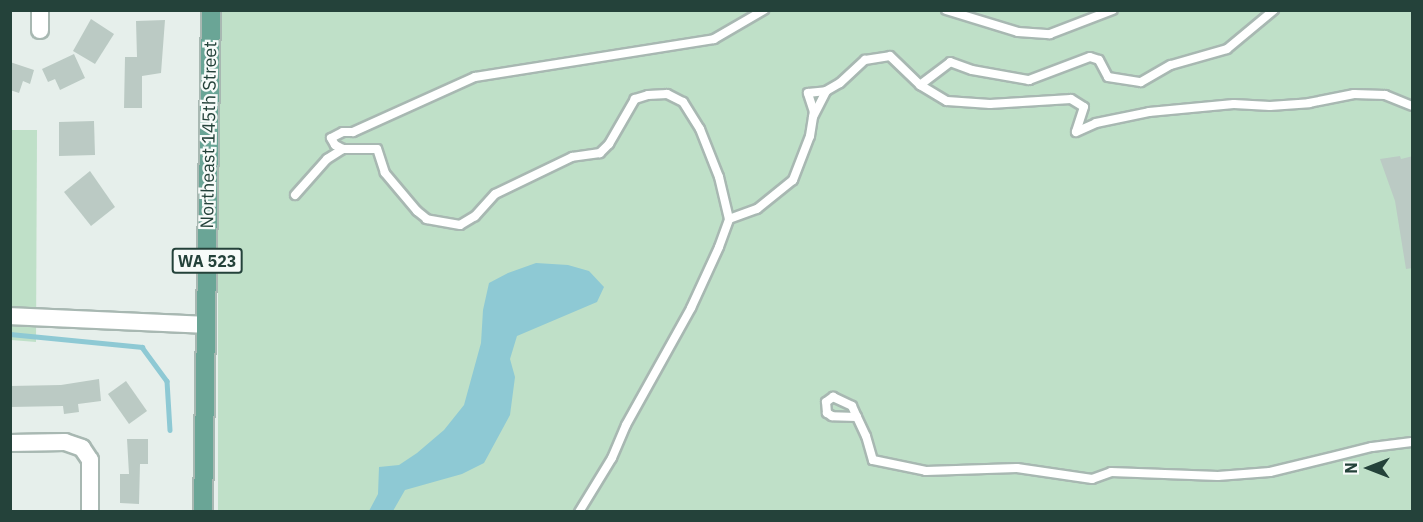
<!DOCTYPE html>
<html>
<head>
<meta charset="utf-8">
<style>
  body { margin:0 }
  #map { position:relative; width:1423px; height:522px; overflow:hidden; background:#e6efeb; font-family:"IBM Plex Sans",sans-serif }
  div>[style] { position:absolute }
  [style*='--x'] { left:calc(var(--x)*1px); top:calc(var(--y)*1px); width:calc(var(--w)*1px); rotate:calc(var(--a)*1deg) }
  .green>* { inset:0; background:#bfe0c8 }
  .water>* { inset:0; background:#8ec9d4 }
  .stream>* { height:4.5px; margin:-2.25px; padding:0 2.25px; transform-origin:2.25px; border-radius:2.25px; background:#8ec9d4 }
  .building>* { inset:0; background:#bbcac4 }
  .roads { filter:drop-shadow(2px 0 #a8b8b2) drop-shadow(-2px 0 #a8b8b2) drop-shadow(0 2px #a8b8b2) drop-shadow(0 -2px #a8b8b2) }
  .service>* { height:8px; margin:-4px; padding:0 4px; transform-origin:4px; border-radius:4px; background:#fff }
  .minor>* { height:16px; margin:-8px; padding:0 8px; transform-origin:8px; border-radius:8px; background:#fff }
  .primary>* { height:18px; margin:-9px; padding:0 9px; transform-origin:9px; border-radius:9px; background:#6aa596 }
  span { translate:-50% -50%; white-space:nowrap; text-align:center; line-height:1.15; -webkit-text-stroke:4.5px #f7fbf9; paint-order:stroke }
  .shield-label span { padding:2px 4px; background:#f7fbf9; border:2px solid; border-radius:4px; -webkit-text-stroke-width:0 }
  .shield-label { font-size:16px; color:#24423a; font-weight:700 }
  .street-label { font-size:18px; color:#24423a }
  .frame { position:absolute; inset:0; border:12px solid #24423a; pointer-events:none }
  .north { position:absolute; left:1339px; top:438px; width:60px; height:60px; -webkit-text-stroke:4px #f7fbf9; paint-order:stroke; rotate:270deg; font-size:16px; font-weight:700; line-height:24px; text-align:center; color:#24423a }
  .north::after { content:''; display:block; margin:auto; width:21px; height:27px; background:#24423a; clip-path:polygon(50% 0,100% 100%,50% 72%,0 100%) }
</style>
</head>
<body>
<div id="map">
  <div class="green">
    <div style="clip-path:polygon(218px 11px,1412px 11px,1412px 511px,218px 511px)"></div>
    <div style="clip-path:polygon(10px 130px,37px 130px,36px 342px,11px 340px)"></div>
  </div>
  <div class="water">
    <div style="clip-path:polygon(536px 263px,568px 265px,589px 271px,604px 287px,597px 302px,517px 336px,510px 359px,515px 377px,510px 415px,484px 463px,462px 474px,405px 490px,393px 511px,369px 511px,378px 494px,379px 467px,399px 465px,417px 453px,444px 430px,464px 405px,481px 343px,483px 310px,489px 283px,508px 273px)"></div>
  </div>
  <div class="stream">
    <div style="--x:10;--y:334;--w:133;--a:5.6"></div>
    <div style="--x:142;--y:347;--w:42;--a:53.7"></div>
    <div style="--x:167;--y:381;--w:49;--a:86.5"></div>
  </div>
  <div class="building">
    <div style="clip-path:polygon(91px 19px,114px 34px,95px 64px,73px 51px)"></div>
    <div style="clip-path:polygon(165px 20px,161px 73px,142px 76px,142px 108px,124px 108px,125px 57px,137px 57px,136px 21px)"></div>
    <div style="clip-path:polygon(74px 54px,85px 78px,60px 90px,55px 79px,48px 82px,42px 69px)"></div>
    <div style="clip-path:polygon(10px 62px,34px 70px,30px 84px,23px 81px,19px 93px,10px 90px)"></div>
    <div style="clip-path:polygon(94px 121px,95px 155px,59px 156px,59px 122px)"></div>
    <div style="clip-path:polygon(1400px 156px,1401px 159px,1413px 156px,1413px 268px,1406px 269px,1395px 201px,1380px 159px)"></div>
    <div style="clip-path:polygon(90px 171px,115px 207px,91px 226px,64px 192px)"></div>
    <div style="clip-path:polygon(99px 379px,101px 401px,78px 404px,79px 412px,64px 414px,63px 406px,10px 407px,10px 386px,61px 385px)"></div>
    <div style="clip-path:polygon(126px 381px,147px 411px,129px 424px,108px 394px)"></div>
    <div style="clip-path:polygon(127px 439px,148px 439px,148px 464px,140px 464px,139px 504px,120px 503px,120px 474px,129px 474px)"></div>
  </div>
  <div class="roads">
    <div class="service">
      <div style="--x:946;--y:10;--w:75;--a:17"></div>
      <div style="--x:1018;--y:32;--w:32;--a:4"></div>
      <div style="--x:1050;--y:34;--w:67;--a:-20.9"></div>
      <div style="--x:920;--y:85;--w:38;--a:-37"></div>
      <div style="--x:950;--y:62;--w:23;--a:20"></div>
      <div style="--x:972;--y:70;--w:58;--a:10"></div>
      <div style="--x:1029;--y:80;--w:65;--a:-20.7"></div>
      <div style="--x:1090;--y:57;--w:9;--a:18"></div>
      <div style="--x:1099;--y:60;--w:19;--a:62"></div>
      <div style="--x:1108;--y:77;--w:33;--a:9"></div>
      <div style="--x:1141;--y:82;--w:34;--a:-30"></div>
      <div style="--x:1171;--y:65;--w:58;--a:-15.9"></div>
      <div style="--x:1227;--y:49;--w:61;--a:-39.7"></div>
      <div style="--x:813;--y:117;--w:29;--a:-63"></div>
      <div style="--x:826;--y:91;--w:16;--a:-30"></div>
      <div style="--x:840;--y:83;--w:34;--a:-43"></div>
      <div style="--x:865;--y:60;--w:25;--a:-9"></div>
      <div style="--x:890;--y:56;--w:42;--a:44"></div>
      <div style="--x:920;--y:85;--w:31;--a:31"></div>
      <div style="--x:947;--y:101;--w:43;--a:4"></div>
      <div style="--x:990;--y:104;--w:81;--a:-3.5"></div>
      <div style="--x:1071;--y:99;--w:15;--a:32"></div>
      <div style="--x:1084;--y:107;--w:26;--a:108"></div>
      <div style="--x:1076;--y:132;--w:22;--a:-24"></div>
      <div style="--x:1096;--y:123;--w:54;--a:-11.7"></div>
      <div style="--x:1149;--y:112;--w:85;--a:-5.4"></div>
      <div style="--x:1234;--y:104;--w:36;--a:3"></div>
      <div style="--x:1270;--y:106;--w:39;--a:-4"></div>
      <div style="--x:1309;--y:103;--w:46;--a:-11.3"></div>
      <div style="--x:1354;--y:94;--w:31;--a:2"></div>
      <div style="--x:1385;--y:95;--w:29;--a:22"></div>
      <div style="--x:295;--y:195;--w:48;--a:-48.4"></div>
      <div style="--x:327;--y:159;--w:19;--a:-32"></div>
      <div style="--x:729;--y:219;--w:30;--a:-20"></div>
      <div style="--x:757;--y:209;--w:46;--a:-38.9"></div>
      <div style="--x:793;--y:180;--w:47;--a:-68.9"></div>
      <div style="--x:810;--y:136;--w:24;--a:-81"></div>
      <div style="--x:814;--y:112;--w:20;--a:-108"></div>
      <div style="--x:808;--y:93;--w:18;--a:-6"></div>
      <div style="--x:857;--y:417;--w:25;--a:-178"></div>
      <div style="--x:832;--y:416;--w:6;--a:-149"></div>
      <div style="--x:827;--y:413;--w:11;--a:-95"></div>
      <div style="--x:826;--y:402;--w:9;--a:-36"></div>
      <div style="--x:833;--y:397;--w:21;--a:25"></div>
      <div style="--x:852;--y:406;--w:12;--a:66"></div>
      <div style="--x:857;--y:417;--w:21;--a:65"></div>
      <div style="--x:866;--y:436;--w:25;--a:74"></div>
      <div style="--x:873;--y:460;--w:54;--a:11.7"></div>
      <div style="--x:926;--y:471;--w:91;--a:-1.9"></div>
      <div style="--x:1017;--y:468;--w:76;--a:8.3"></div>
      <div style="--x:1092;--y:479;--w:20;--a:-20"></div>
      <div style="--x:1111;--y:472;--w:107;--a:2.1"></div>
      <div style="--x:1218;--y:476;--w:52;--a:-4.4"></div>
      <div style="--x:1270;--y:472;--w:105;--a:-13.8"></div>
      <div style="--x:1372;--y:447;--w:40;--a:-7.1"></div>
      <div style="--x:579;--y:512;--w:63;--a:-58.6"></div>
      <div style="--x:612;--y:458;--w:36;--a:-67"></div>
      <div style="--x:626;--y:425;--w:134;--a:-60.9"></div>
      <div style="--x:691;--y:308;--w:67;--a:-65.3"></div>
      <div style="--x:719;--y:247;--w:30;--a:-70"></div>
      <div style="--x:729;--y:219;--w:43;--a:-103.4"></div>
      <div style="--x:719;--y:177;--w:52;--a:-111.6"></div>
      <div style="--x:700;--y:129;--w:32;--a:-122"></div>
      <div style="--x:683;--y:102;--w:18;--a:-153"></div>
      <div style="--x:667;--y:94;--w:19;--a:177"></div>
      <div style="--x:648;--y:95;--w:14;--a:163"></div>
      <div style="--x:635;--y:99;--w:52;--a:120"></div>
      <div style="--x:609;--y:144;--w:13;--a:135"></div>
      <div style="--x:600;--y:153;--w:28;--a:172"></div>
      <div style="--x:572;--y:157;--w:85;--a:154.3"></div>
      <div style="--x:495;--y:194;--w:30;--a:132"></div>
      <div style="--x:475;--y:216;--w:17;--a:149"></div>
      <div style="--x:460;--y:225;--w:34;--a:-170"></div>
      <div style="--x:427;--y:219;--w:13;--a:-141"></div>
      <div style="--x:417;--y:211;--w:50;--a:-130.1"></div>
      <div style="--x:385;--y:173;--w:25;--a:-108"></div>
      <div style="--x:377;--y:149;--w:34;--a:180"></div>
      <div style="--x:343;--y:149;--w:9;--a:-153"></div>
      <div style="--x:335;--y:145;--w:8;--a:-120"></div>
      <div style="--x:331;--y:138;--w:13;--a:-27"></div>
      <div style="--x:343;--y:132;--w:10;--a:0"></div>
      <div style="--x:353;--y:132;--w:134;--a:-24.3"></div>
      <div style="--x:475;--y:77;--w:242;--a:-9"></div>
      <div style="--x:714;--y:39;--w:58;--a:-30.1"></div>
    </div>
    <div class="minor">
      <div style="--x:40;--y:30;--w:20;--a:-90"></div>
      <div style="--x:10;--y:316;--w:196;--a:2.6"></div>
      <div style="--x:10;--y:443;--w:55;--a:-1"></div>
      <div style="--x:65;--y:442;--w:18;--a:19"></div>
      <div style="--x:82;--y:448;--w:14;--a:56"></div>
      <div style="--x:90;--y:460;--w:52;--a:90"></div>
    </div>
    <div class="primary">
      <div style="--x:203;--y:512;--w:502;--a:-89.09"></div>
    </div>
  </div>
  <div class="shield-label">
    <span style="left:207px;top:261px">WA 523</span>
  </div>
  <div class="street-label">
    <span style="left:209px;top:135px;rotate:-89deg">Northeast 145th Street</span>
  </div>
  <div class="frame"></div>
  <div class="north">N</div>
</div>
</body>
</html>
